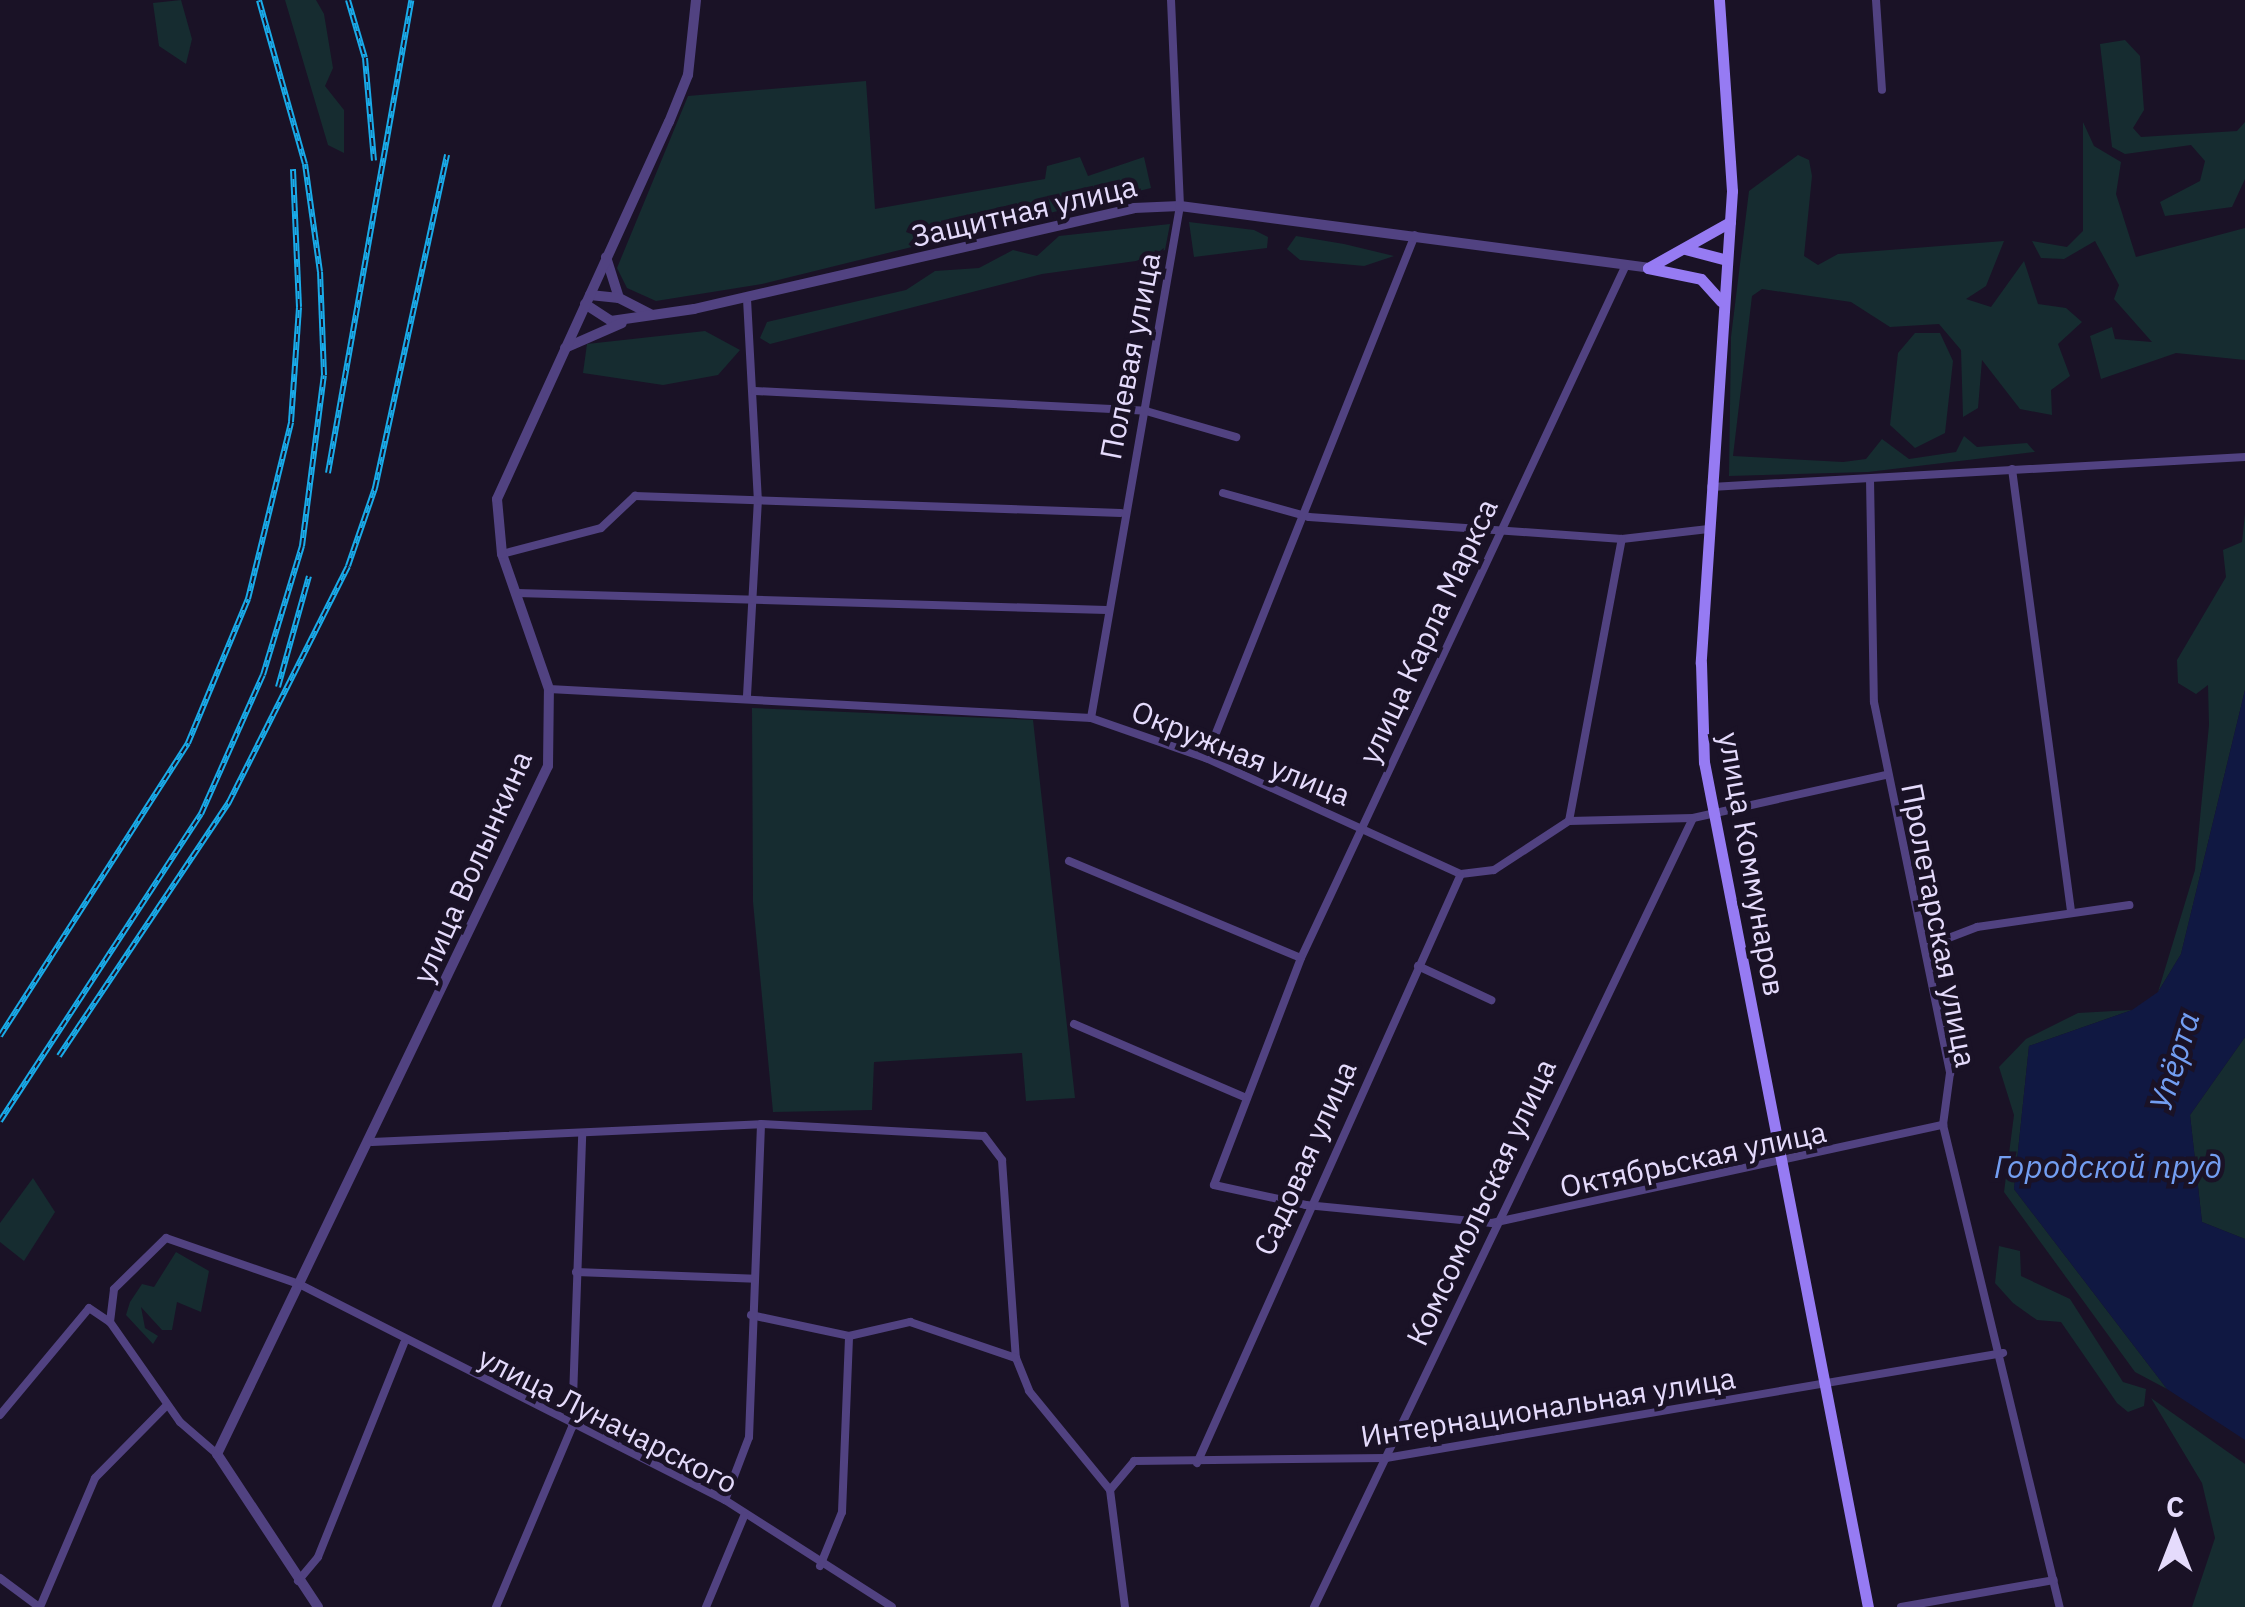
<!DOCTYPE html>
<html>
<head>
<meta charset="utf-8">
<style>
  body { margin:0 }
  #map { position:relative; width:2245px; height:1607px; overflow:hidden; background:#1a1226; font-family:"IBM Plex Sans",sans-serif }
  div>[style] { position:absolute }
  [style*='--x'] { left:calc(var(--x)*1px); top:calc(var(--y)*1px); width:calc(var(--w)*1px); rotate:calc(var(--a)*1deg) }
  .green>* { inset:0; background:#162c30 }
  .water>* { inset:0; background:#101842 }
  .minor>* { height:8px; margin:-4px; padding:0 4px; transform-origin:4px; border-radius:4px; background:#514281 }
  .tertiary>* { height:10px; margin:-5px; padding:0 5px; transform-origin:5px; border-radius:5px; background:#514281 }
  .secondary>* { height:11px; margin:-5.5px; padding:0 5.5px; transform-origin:5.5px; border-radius:5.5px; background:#967bf3 }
  .rail>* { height:6px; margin-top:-3px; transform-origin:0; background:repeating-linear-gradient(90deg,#1a1226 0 8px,#19abe9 0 16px); box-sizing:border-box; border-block:2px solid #19abe9 }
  span { translate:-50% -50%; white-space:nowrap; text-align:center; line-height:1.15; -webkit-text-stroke:9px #1a1226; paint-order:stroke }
  .street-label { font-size:30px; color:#e5dbfc }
  .water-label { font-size:32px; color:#739ef2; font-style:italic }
  .north { position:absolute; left:2125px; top:1487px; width:100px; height:100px; -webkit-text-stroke:8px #1a1226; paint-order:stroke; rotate:0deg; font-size:28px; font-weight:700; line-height:40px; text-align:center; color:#e5dbfc }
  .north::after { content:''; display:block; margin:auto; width:35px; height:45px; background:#e5dbfc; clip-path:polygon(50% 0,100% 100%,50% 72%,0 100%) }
</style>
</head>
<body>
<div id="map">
  <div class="green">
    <div style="clip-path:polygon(181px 0,192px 39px,186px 64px,159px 46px,153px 3px)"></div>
    <div style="clip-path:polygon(285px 0,316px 0,324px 14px,333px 68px,325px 86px,344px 110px,344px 153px,328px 145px)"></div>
    <div style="clip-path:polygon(2125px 40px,2140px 56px,2144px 110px,2133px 128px,2141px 137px,2237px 131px,2245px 122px,2245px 179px,2232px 207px,2165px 216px,2160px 202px,2200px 181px,2205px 161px,2191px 145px,2125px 154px,2112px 147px,2100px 44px)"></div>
    <div style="clip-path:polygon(866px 81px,875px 209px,1045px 179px,1047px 166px,1080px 157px,1088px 176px,1144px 157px,1151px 188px,762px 284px,656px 301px,627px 288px,617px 268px,688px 96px)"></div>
    <div style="clip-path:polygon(2083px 122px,2094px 146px,2121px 162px,2116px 194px,2136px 257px,2245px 228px,2245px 360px,2176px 353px,2101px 379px,2090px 336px,2112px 327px,2115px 339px,2152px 342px,2114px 299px,2119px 285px,2095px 241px,2064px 259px,2041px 258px,2032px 241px,2067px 247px,2083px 231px)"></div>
    <div style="clip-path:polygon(1798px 155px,1809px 160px,1812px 176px,1804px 256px,1818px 265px,1838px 254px,2004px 241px,1986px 286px,1966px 299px,1991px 307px,2024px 261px,2038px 304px,2066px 308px,2082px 322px,2058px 344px,2070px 376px,2051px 390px,2052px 415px,2020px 409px,1982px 360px,1978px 408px,1963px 417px,1961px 350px,1939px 324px,1890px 327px,1851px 302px,1762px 289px,1752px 296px,1733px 456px,1843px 462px,1866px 459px,1882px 439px,1909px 459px,1956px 452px,1964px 436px,1977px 447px,2027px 443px,2035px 452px,1868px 472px,1729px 476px,1731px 337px,1749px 191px)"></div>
    <div style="clip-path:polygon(1189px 222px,1254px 230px,1268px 237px,1267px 248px,1194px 257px)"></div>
    <div style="clip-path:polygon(1170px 224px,1165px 250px,1136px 261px,1042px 274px,770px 344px,760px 338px,767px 322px,906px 290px,935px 271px,979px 268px,1013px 250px,1037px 256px,1059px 236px)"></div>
    <div style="clip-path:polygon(1296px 236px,1344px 244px,1394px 256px,1364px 266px,1300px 260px,1287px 249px)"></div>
    <div style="clip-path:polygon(705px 331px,740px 350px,718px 375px,663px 385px,583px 373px,587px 344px)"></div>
    <div style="clip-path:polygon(1915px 333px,1940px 333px,1953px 361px,1945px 433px,1915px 448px,1890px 425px,1898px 353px)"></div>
    <div style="clip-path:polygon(2245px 514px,2245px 690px,2181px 954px,2158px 992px,2195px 870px,2209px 725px,2208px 685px,2196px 694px,2178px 683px,2177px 660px,2226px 577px,2223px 550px,2242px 542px)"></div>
    <div style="clip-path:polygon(752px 708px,1033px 720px,1075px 1098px,1026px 1101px,1022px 1053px,874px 1062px,872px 1110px,773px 1112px,753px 902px)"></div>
    <div style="clip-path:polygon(2132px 1010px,2029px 1046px,2014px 1189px,2167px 1389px,2135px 1372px,2004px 1192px,2014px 1115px,1999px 1067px,2026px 1039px,2078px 1013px)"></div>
    <div style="clip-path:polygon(2245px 1037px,2245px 1239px,2202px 1222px,2190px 1115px)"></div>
    <div style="clip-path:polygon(33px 1178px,55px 1212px,24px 1261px,0 1242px,0 1223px)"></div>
    <div style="clip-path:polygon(1999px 1246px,2020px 1251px,2021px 1276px,2070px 1299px,2123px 1382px,2146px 1389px,2144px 1406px,2128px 1412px,2117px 1403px,2061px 1322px,2037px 1320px,2013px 1303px,1995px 1283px)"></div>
    <div style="clip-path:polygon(176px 1252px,209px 1271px,201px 1312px,177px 1302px,172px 1330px,162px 1330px,141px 1307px,145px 1328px,158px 1336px,153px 1344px,126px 1315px,130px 1302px,142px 1284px,154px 1287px)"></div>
    <div style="clip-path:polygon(2151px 1398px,2245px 1464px,2245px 1607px,2192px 1607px,2215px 1538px,2202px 1483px)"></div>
  </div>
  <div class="water">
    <div style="clip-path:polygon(2245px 690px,2245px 1037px,2190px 1115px,2202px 1222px,2245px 1239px,2245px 1440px,2167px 1389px,2014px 1189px,2029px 1046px,2132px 1010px,2158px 992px,2181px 954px)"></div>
  </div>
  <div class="minor">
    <div style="--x:1876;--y:0;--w:90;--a:86.2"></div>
    <div style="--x:1625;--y:267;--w:763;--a:115.12"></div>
    <div style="--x:1301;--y:958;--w:243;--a:111"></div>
    <div style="--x:1214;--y:1185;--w:94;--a:12.3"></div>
    <div style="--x:1306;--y:1205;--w:187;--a:5.5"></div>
    <div style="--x:1492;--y:1223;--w:462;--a:-12.3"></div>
    <div style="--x:747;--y:299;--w:200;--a:86.9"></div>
    <div style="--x:758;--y:499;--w:197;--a:93.2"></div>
    <div style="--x:755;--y:391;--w:392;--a:2.9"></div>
    <div style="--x:1146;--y:411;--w:94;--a:16.1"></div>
    <div style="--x:2012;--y:469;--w:446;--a:82.4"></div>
    <div style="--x:1870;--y:479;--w:223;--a:89"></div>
    <div style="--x:1874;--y:702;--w:379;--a:78.4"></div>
    <div style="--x:1950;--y:1073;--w:52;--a:97.7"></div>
    <div style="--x:1943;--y:1125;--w:496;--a:76.4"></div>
    <div style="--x:1711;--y:487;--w:535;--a:-3.22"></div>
    <div style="--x:1223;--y:493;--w:89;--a:15.6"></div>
    <div style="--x:1309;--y:517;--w:314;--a:4"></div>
    <div style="--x:1622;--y:539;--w:87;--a:-6.6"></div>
    <div style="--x:502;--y:554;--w:102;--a:-14.7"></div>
    <div style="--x:601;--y:528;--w:47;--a:-43.3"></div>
    <div style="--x:635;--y:496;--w:486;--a:2"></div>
    <div style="--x:517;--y:593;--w:590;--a:1.65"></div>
    <div style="--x:549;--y:689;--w:543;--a:3.06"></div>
    <div style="--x:1091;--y:718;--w:122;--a:19.2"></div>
    <div style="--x:1206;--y:758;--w:280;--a:24.5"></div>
    <div style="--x:1461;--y:874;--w:33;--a:-7"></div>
    <div style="--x:1494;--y:870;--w:90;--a:-33.2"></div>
    <div style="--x:1569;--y:821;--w:124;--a:-1.4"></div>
    <div style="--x:1693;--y:818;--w:198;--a:-12.6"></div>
    <div style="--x:1091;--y:718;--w:520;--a:-80.14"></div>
    <div style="--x:1180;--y:206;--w:206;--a:-92.5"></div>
    <div style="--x:1206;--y:758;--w:563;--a:-68.22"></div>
    <div style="--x:1569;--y:821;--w:287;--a:-79.4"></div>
    <div style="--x:1069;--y:861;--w:251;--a:22.7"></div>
    <div style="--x:1925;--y:947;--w:56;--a:-21"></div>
    <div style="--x:1977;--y:927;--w:154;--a:-8.2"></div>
    <div style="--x:1418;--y:966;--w:81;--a:25"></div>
    <div style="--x:1074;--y:1024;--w:188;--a:23.2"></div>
    <div style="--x:372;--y:1142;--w:389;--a:-2.6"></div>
    <div style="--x:761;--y:1124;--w:223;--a:3.1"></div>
    <div style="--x:984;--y:1136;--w:30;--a:53"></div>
    <div style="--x:1002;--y:1160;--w:198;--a:86"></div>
    <div style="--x:1016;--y:1358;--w:35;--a:68"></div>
    <div style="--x:1029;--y:1391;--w:128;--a:50.7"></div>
    <div style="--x:1110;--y:1490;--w:118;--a:82.7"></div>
    <div style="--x:576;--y:1272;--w:179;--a:2.2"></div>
    <div style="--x:751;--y:1315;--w:100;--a:12.1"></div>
    <div style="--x:849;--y:1336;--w:63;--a:-12.9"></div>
    <div style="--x:910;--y:1322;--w:112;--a:18.8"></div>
    <div style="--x:110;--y:1322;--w:33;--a:-83"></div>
    <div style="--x:114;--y:1289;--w:73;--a:-44.4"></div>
    <div style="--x:166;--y:1238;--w:141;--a:19.1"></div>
    <div style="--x:299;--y:1284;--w:478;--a:26.9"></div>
    <div style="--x:725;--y:1500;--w:198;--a:32.6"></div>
    <div style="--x:0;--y:1415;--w:139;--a:-50.2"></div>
    <div style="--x:89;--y:1308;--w:25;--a:34"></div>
    <div style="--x:110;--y:1322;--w:122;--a:55"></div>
    <div style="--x:180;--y:1422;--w:49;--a:40.9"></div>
    <div style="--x:1197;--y:1463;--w:645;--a:-65.86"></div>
    <div style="--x:1110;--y:1490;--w:38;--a:-50"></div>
    <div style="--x:1134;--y:1461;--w:252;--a:-0.7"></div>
    <div style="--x:1386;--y:1458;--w:626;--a:-9.66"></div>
    <div style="--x:725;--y:1500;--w:67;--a:-69.1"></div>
    <div style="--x:749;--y:1437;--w:313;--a:-87.8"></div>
    <div style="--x:820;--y:1566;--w:58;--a:-67.8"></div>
    <div style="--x:842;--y:1512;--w:176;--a:-87.7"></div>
    <div style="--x:0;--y:1578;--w:49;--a:36.6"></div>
    <div style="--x:298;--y:1581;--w:31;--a:-50"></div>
    <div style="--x:318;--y:1557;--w:231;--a:-68.1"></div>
    <div style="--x:40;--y:1607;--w:140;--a:-66.9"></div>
    <div style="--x:95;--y:1478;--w:101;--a:-45.4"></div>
    <div style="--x:496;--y:1607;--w:195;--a:-67.1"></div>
    <div style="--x:572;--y:1427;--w:292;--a:-88"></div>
    <div style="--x:706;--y:1607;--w:99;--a:-67.3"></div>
    <div style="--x:1314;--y:1607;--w:875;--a:-64.34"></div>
    <div style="--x:1901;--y:1607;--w:155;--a:-10"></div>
  </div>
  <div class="tertiary">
    <div style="--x:606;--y:257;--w:43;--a:72.4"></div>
    <div style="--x:619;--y:298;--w:36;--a:27"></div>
    <div style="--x:590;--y:295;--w:29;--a:6"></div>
    <div style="--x:585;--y:304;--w:31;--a:33"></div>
    <div style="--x:611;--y:321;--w:84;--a:-8.2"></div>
    <div style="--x:694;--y:309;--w:451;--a:-12.9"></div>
    <div style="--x:1134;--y:208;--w:46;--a:-2.5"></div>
    <div style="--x:1180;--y:206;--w:472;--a:7.5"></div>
    <div style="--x:565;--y:348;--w:62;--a:-23.7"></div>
    <div style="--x:318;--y:1607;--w:183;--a:-123.4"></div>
    <div style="--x:217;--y:1454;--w:763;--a:-64.31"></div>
    <div style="--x:548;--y:766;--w:77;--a:-89.3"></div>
    <div style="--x:549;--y:689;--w:143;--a:-109.2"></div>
    <div style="--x:502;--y:554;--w:55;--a:-95.2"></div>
    <div style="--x:497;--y:499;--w:414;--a:-65.5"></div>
    <div style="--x:669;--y:122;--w:51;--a:-68"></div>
    <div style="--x:688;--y:75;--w:75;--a:-83.9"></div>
  </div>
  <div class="secondary">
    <div style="--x:1719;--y:0;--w:191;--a:86.1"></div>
    <div style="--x:1732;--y:191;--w:473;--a:93.8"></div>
    <div style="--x:1701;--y:663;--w:99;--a:88.3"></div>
    <div style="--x:1704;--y:762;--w:861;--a:79.02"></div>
    <div style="--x:1685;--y:249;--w:43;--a:14.7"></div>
    <div style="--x:1648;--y:268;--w:94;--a:-29.3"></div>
    <div style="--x:1648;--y:268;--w:54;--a:11.7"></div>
    <div style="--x:1701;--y:279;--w:30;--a:48"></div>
  </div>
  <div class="rail">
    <div style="--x:348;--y:0;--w:60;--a:73.7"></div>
    <div style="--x:365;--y:58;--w:103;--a:85"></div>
    <div style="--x:328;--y:473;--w:480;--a:-80"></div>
    <div style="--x:278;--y:687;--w:115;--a:-74.4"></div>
    <div style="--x:0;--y:1036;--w:348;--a:-57.3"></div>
    <div style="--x:188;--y:743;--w:156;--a:-67.4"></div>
    <div style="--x:248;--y:599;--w:182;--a:-76.3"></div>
    <div style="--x:291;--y:422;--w:115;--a:-86"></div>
    <div style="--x:299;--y:307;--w:138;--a:-92.5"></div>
    <div style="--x:59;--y:1056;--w:306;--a:-56.2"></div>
    <div style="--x:229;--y:802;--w:264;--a:-63.2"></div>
    <div style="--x:348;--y:566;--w:83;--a:-70.9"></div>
    <div style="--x:375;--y:488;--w:341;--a:-77.8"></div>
    <div style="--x:0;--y:1121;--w:367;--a:-56.8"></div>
    <div style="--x:201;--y:814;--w:152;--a:-66"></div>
    <div style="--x:263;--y:675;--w:135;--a:-73.2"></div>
    <div style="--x:302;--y:546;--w:172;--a:-82.7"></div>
    <div style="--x:324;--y:375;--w:103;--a:-92.2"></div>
    <div style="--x:320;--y:272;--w:109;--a:-97.9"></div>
    <div style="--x:305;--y:164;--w:170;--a:-105.7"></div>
  </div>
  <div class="street-label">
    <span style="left:1024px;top:211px;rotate:-13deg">Защитная улица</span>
    <span style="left:1130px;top:356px;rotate:-79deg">Полевая улица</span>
    <span style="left:1428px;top:631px;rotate:-65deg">улица Карла Маркса</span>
    <span style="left:1241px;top:753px;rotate:22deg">Окружная улица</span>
    <span style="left:1752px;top:864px;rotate:80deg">улица Коммунаров</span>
    <span style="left:472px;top:867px;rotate:-66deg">улица Волынкина</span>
    <span style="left:1939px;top:925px;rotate:79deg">Пролетарская улица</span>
    <span style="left:1305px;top:1158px;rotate:-66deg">Садовая улица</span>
    <span style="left:1693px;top:1159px;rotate:-12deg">Октябрьская улица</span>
    <span style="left:1481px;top:1202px;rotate:-65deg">Комсомольская улица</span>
    <span style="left:1548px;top:1407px;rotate:-9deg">Интернациональная улица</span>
    <span style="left:608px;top:1420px;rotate:27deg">улица Луначарского</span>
  </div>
  <div class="water-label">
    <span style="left:2174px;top:1061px;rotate:-73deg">Упёрта</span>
    <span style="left:2108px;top:1166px">Городской пруд</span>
  </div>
  <div class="north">С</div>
</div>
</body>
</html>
